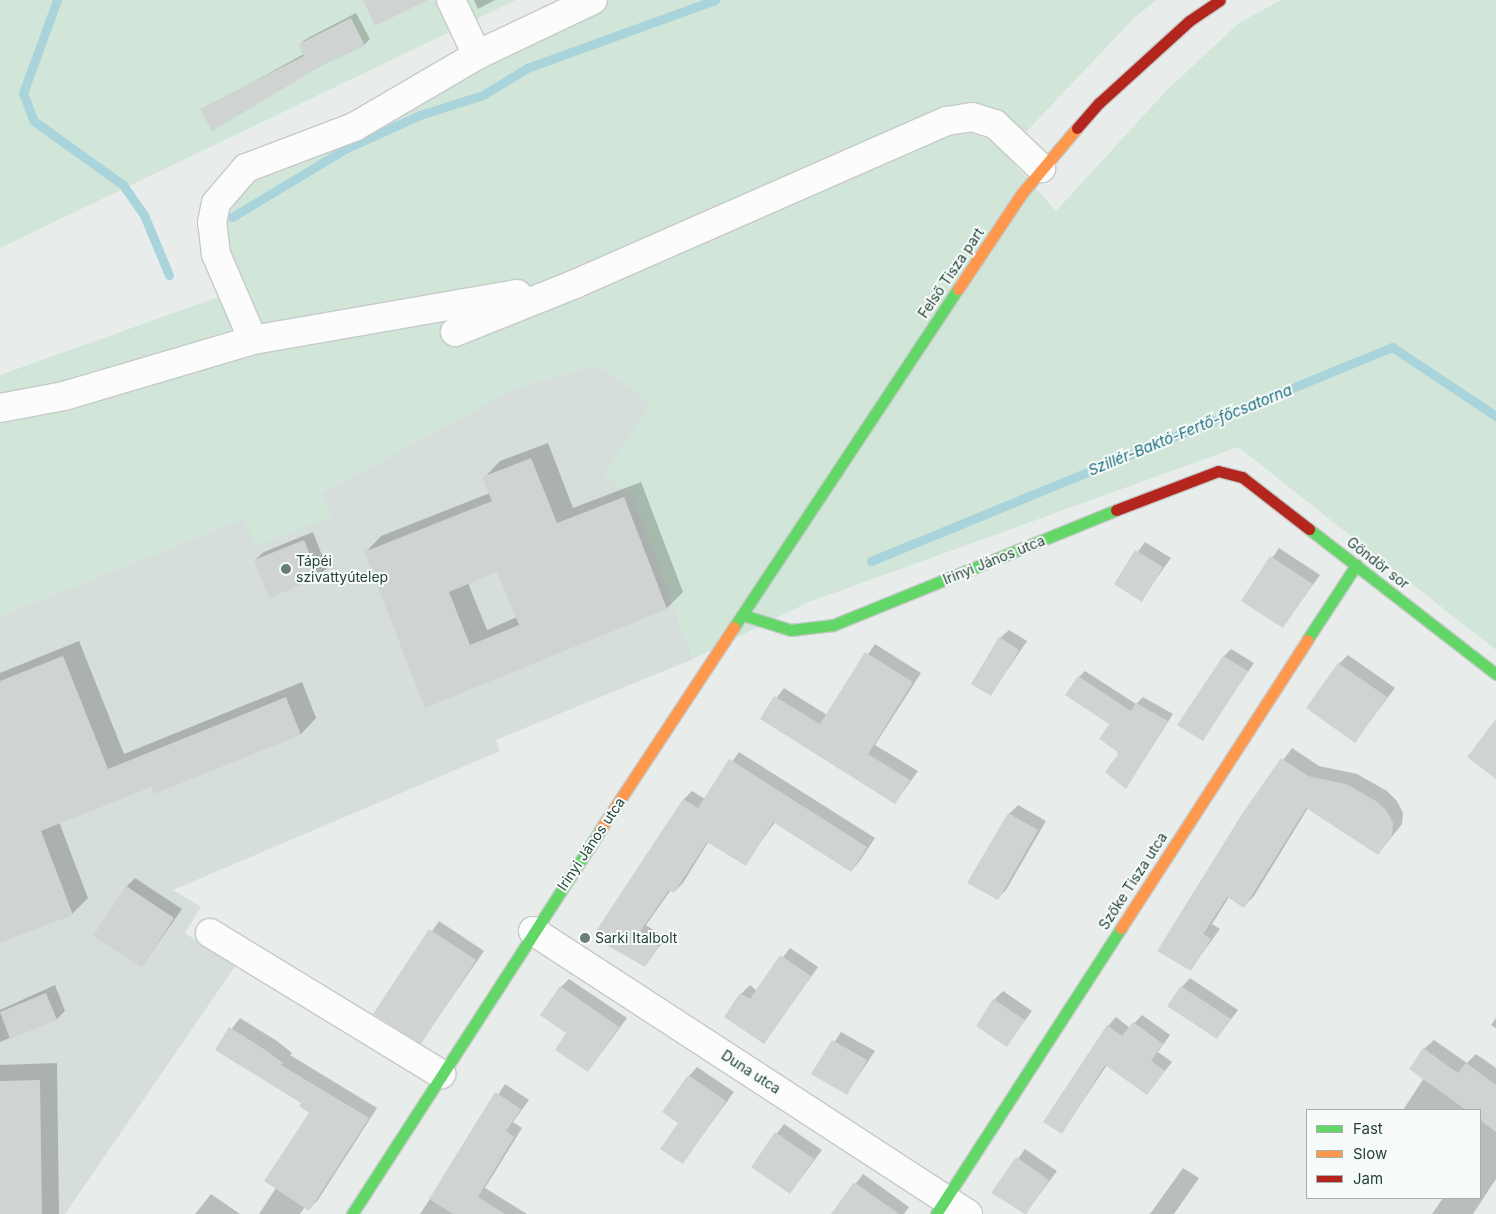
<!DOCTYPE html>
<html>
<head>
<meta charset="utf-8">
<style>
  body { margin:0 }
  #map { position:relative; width:1496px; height:1214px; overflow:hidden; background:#e8edeb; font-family:Inter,sans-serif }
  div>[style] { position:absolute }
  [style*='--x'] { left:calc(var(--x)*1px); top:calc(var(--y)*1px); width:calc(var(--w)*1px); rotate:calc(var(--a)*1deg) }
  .built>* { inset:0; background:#d6dedb }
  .green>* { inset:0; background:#d1e6d8 }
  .shadow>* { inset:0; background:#0003 }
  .stream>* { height:9px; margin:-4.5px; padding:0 4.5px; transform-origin:4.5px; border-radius:4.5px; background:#a9d4db }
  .building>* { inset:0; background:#cfd4d2 }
  .roads { filter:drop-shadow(1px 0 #c5cac8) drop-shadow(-1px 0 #c5cac8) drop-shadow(0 1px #c5cac8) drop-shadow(0 -1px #c5cac8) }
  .street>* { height:28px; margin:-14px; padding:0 14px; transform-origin:14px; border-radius:14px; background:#fcfcfc }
  .fast>* { height:11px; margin:-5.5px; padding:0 5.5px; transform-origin:5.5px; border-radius:5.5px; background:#63d668 }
  .slow>* { height:11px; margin:-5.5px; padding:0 5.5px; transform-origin:5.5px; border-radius:5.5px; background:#ff974d }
  .jam>* { height:11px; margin:-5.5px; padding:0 5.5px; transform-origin:5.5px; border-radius:5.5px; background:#b3261e }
  .dots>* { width:14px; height:14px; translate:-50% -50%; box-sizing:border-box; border:2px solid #f7fbf9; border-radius:50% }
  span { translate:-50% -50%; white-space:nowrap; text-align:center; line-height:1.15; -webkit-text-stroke:4px #f7fbf9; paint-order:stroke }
  .street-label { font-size:14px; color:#24423a }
  .poi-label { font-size:14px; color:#24423a }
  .left { translate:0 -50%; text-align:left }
  .water-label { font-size:15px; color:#1c6f80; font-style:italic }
  .legend { position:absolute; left:1306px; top:1109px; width:175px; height:90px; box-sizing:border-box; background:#f7fbf9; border:1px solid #a3b1ad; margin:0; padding:6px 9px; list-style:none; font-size:15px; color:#24423a }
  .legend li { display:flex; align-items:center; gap:10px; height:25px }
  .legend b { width:25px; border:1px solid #a3b1ad }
</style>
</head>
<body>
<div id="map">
  <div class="built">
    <div style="clip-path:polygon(598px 365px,651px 403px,633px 495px,693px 659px,496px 740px,500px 751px,173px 890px,201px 907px,185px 933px,236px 965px,65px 1214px,0 1214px,0 616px,244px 518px,330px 517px,322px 493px,515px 388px)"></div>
  </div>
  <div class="green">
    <div style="clip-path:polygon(0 0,516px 0,0 248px)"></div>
    <div style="clip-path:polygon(608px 0,1157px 0,1135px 17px,1005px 154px,1056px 211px,1166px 91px,1239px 23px,1281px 0,1496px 0,1496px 650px,1238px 447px,809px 602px,693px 659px,633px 495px,603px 476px,651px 403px,598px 365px,515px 388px,322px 493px,330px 517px,256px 547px,244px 518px,0 616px,0 375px,238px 290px,222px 226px,224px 202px,247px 180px)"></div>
  </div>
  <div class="shadow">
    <div style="clip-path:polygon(474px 0,495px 0,478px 9px)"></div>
    <div style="clip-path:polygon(356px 13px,370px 39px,364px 45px,202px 110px,304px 54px,300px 44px,306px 39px)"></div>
    <div style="clip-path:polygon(evenodd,548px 443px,573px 508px,641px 482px,683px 592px,667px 608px,426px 706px,365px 553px,381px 536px,490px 493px,484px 478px,500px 461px,548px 443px,498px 571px,517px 617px,487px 630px,468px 583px,498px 571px)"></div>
    <div style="clip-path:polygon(313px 532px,327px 568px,318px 576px,255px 560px,264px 552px)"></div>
    <div style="clip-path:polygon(1145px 542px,1171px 558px,1141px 600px,1115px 584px)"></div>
    <div style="clip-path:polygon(1279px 548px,1320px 575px,1283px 626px,1243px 600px)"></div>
    <div style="clip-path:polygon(1009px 630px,1027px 641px,991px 694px,1000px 638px)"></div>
    <div style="clip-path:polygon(79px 641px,124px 754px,302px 682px,316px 718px,301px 734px,152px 785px,59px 822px,88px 898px,72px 914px,0 941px,0 673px)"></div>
    <div style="clip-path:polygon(875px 644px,921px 673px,875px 745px,918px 771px,895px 803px,761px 718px,784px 688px,827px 715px)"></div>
    <div style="clip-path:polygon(1231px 649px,1254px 663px,1202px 739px,1224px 656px)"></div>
    <div style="clip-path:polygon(1348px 655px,1395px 688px,1355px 741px,1339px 664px)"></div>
    <div style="clip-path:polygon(1085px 671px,1136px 704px,1143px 697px,1173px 714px,1126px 788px,1111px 724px,1079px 677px)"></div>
    <div style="clip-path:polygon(1292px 748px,1319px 766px,1357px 774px,1387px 791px,1397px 801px,1403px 813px,1402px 824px,1378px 854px,1308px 808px,1254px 896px,1244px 906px,1229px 897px,1212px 924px,1220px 929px,1190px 970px,1243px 815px)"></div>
    <div style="clip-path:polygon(739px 752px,875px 838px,859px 862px,851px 871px,775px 822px,745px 864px,709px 841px,683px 883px,674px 892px,671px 890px,646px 925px,666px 938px,645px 965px,602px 941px,684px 799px,692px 791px,705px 799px)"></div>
    <div style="clip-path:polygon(1018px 805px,1046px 821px,1006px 890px,997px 899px,1009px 814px)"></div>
    <div style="clip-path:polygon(135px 878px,182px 909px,142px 966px,126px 887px)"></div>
    <div style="clip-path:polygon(439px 921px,484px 951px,421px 1042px,375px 1014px)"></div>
    <div style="clip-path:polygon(790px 948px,818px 967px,764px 1043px,741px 994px,750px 985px,757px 991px)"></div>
    <div style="clip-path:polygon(1190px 978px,1238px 1010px,1217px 1038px,1182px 987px)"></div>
    <div style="clip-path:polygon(569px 979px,627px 1018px,588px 1071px,568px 1032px,561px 987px)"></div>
    <div style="clip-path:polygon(55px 985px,65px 1011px,57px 1019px,0 1042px,0 1010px)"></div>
    <div style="clip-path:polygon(1003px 991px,1032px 1011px,1007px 1045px,994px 1000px)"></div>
    <div style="clip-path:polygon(1142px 1015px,1170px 1035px,1158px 1052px,1172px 1062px,1147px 1094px,1107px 1065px,1062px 1132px,1108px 1026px,1116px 1017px,1130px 1028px)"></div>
    <div style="clip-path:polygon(240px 1018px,277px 1041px,292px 1053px,290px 1055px,377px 1108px,318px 1200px,309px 1209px,305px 1207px,300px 1214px,259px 1214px,276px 1188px,311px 1112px,302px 1103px,216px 1049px)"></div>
    <div style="clip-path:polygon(1496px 1018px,1496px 1028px,1491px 1025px)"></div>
    <div style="clip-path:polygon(841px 1032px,875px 1051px,847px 1093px,813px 1074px)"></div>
    <div style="clip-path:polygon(1434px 1040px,1467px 1063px,1476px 1054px,1496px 1068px,1496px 1179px,1473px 1214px,1432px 1214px,1443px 1198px,1480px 1198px,1480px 1110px,1403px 1110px,1424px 1078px,1424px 1049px)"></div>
    <div style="clip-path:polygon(57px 1063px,59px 1214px,0 1214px,0 1065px)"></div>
    <div style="clip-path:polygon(697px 1067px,734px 1092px,682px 1163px,679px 1123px,689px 1076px)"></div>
    <div style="clip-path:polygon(505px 1084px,529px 1100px,513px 1122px,522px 1128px,485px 1188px,527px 1214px,420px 1214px)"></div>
    <div style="clip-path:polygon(784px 1124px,822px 1150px,790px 1193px,752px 1167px)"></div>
    <div style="clip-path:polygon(1025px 1149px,1057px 1171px,1025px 1214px,993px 1193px)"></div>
    <div style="clip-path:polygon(1183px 1168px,1199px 1178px,1174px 1214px,1150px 1214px)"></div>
    <div style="clip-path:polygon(863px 1174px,909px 1207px,904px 1214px,833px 1214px)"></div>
    <div style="clip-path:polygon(211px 1194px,240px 1214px,195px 1214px)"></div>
  </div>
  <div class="stream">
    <div style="--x:57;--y:0;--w:99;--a:110.1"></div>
    <div style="--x:23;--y:93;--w:30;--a:69"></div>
    <div style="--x:34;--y:121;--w:110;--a:35.7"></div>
    <div style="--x:123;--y:185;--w:37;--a:55"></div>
    <div style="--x:144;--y:215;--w:65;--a:67.4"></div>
    <div style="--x:232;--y:217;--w:132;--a:-31"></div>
    <div style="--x:345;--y:149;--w:82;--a:-24.4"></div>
    <div style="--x:420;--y:115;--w:66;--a:-17.6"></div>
    <div style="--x:483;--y:95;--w:52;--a:-31.5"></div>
    <div style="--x:527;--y:68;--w:200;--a:-19.9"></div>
    <div style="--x:871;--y:561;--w:563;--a:-22.33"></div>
    <div style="--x:1392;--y:347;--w:125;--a:33.6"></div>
  </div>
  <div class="building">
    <div style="clip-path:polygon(363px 0,428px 0,375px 26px)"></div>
    <div style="clip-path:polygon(351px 18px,365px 46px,325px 64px,212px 131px,200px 109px,304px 56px,299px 44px)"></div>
    <div style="clip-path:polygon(evenodd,531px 458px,557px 523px,624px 497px,667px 609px,425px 708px,364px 552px,492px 501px,482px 477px,531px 458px,497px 572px,519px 625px,470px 645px,449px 592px,497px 572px)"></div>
    <div style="clip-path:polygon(304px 540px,319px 578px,269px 598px,254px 560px)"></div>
    <div style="clip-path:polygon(1135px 550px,1163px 567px,1142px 602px,1114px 584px)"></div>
    <div style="clip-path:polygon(1270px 556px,1313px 584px,1283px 628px,1241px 601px)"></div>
    <div style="clip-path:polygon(999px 637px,1019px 650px,991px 696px,971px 684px)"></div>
    <div style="clip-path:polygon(865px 652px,913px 682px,868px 754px,910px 780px,895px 804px,760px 719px,774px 696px,820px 724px)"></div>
    <div style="clip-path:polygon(63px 656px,108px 769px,286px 697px,301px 735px,154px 794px,151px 787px,41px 831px,73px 915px,0 943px,0 681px)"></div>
    <div style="clip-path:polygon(1223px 656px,1248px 671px,1203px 741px,1177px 725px)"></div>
    <div style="clip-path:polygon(1338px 663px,1387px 697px,1355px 743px,1306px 708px)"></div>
    <div style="clip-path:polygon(1078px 676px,1131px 711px,1136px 703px,1168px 721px,1126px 789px,1105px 772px,1119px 753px,1099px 739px,1109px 724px,1065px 695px)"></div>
    <div style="clip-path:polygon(1496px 719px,1496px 779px,1467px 757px)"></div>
    <div style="clip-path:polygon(1281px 758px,1308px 776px,1346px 784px,1376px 801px,1387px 811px,1393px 823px,1392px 835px,1378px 855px,1306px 808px,1244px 908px,1227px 897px,1203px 934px,1211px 939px,1191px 971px,1157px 951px,1242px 814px)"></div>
    <div style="clip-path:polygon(729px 759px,867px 847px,851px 872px,773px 822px,746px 866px,707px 842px,674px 893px,669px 890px,638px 934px,659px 947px,645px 967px,601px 942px,596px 931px,683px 799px,698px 808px)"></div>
    <div style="clip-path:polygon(1008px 813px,1038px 830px,998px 900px,967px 883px)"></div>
    <div style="clip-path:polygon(126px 886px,174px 918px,142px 967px,93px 936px)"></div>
    <div style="clip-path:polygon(429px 929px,476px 960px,421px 1044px,373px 1014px)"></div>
    <div style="clip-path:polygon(780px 955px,811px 976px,764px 1044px,724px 1017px,740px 993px,750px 999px)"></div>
    <div style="clip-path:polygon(560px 986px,619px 1027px,588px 1072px,555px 1050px,566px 1033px,540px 1015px)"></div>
    <div style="clip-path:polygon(1181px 986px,1231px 1019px,1217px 1039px,1167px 1006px)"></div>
    <div style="clip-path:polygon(46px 993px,57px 1020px,10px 1039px,0 1012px)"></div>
    <div style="clip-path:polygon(993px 999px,1025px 1020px,1007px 1047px,976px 1026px)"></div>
    <div style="clip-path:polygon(1133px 1022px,1163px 1044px,1151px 1061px,1165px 1071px,1147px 1095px,1105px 1065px,1062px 1134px,1043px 1122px,1107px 1025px,1122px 1036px)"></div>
    <div style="clip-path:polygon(229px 1027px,267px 1051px,283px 1063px,281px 1065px,369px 1118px,309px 1211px,264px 1181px,309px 1113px,299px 1106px,301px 1103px,215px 1050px)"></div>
    <div style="clip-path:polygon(832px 1040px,867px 1060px,847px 1095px,811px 1074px)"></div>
    <div style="clip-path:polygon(1423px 1048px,1458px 1073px,1466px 1063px,1496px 1085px,1496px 1132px,1480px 1120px,1480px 1110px,1466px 1110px,1409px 1069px)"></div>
    <div style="clip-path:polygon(688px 1075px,726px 1101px,683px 1164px,660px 1149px,678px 1123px,662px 1112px)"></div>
    <div style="clip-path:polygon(40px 1080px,42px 1214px,0 1214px,0 1081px)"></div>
    <div style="clip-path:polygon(495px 1092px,521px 1109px,506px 1131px,514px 1137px,478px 1197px,505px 1214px,453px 1214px,429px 1199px)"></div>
    <div style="clip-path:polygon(775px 1132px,814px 1159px,790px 1194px,751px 1167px)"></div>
    <div style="clip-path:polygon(1016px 1157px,1049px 1180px,1026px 1214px,991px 1193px)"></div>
    <div style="clip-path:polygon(854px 1182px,899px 1214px,831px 1214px)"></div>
  </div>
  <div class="roads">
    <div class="street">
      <div style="--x:451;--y:0;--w:61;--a:64.7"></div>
      <div style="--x:455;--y:332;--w:129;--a:-21.8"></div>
      <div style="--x:575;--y:284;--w:406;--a:-23.7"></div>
      <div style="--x:947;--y:121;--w:25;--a:-9"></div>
      <div style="--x:972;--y:117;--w:24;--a:17"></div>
      <div style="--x:995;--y:124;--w:64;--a:43.7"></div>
      <div style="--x:253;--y:340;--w:94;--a:-113.3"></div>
      <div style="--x:216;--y:254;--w:31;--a:-97"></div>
      <div style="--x:212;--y:223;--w:20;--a:-79"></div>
      <div style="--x:216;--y:203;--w:46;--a:-49.4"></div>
      <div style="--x:246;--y:168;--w:116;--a:-20.8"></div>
      <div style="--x:354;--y:127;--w:143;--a:-30.3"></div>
      <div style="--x:477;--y:55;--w:128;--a:-25.4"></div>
      <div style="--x:0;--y:408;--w:65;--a:-10.6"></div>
      <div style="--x:64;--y:396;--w:197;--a:-16.5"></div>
      <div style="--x:253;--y:340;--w:268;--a:-9.9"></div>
      <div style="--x:533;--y:931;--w:519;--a:33.05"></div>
      <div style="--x:210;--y:933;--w:271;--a:31.4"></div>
    </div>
    <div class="fast">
      <div style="--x:1309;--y:529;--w:237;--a:37.8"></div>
      <div style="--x:743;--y:615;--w:50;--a:17.4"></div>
      <div style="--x:791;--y:630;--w:42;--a:-6.8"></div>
      <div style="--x:833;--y:625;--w:305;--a:-22.1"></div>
      <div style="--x:734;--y:627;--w:405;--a:-56.5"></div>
      <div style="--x:1307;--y:640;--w:90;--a:-56.8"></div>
      <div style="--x:352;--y:1214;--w:457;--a:-57.1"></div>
      <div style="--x:936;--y:1214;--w:341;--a:-57.1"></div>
    </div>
    <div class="slow">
      <div style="--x:958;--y:289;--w:115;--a:-56.3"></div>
      <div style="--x:1022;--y:193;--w:85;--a:-49.8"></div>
      <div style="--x:600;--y:830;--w:243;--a:-56.6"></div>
      <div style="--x:1121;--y:928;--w:343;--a:-57.1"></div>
    </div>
    <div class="jam">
      <div style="--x:1077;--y:128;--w:33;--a:-49"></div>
      <div style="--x:1099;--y:103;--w:122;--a:-42.3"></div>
      <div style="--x:1189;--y:21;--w:37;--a:-34"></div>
      <div style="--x:1116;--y:510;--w:109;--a:-20.9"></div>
      <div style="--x:1218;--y:471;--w:25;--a:14"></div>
      <div style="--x:1242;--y:477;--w:85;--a:37.8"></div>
    </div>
  </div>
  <div class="dots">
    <div style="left:286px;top:569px;background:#697e78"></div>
    <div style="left:585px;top:938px;background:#697e78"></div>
  </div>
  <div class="street-label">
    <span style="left:951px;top:273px;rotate:-56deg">Felső Tisza part</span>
    <span style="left:994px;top:560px;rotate:-22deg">Irinyi János utca</span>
    <span style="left:1378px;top:563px;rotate:38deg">Göndör sor</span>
    <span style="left:591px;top:844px;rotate:-56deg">Irinyi János utca</span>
    <span style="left:1133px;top:881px;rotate:-57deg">Szőke Tisza utca</span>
    <span style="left:751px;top:1072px;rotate:33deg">Duna utca</span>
  </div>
  <div class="poi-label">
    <span class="left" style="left:296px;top:569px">Tápéi<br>szivattyútelep</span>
    <span class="left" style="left:595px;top:938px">Sarki Italbolt</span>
  </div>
  <div class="water-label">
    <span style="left:1190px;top:430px;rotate:-22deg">Szillér-Baktó-Fertő-főcsatorna</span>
  </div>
  <ul class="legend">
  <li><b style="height:6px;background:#63d668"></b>Fast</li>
  <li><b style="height:6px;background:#ff974d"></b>Slow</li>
  <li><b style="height:6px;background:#b3261e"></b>Jam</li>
  </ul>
</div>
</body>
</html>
